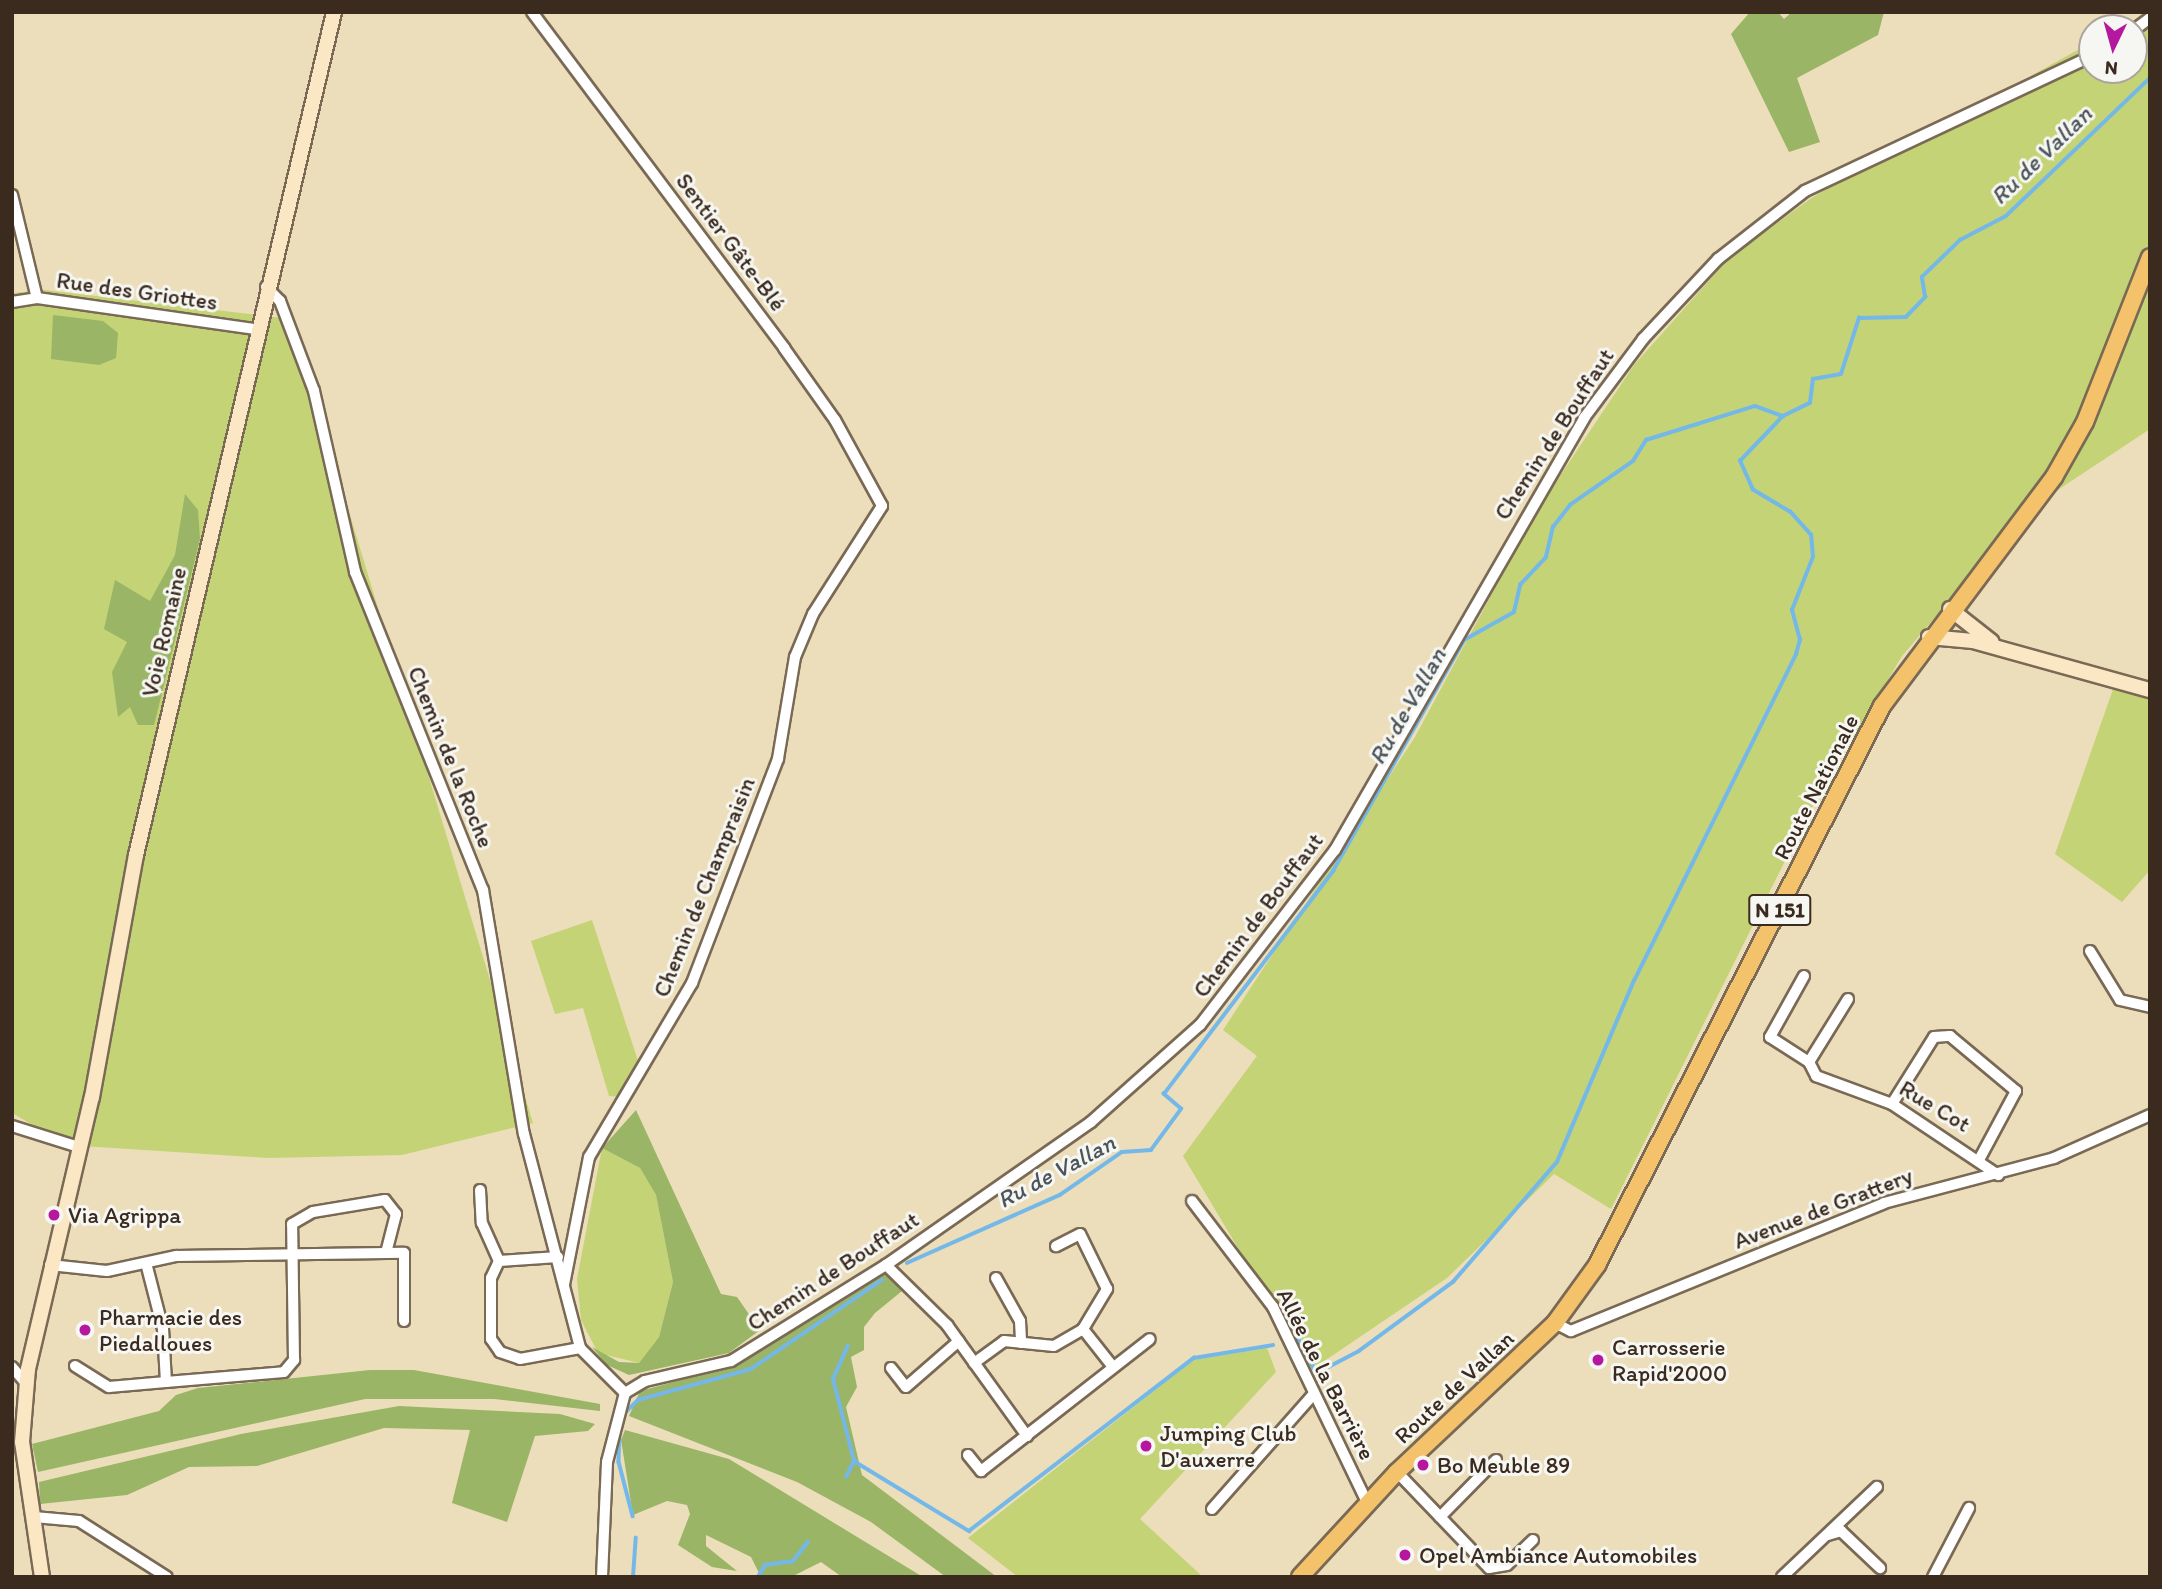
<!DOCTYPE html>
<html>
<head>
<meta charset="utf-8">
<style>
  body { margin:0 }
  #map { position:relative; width:2162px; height:1589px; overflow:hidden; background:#ecdeba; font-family:Itim,sans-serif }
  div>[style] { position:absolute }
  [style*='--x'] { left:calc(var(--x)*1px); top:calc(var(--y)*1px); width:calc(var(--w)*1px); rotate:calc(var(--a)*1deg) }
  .green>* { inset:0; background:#c3d375 }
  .forest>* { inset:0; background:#9ab566 }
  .stream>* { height:3.5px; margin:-1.75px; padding:0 1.75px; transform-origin:1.75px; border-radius:1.75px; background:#73b8e9 }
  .roads { filter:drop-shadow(2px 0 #796955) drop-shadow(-2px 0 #796955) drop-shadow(0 2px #796955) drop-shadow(0 -2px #796955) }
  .street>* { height:10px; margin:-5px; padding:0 5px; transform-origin:5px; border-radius:5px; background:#fff }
  .secondary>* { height:14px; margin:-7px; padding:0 7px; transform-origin:7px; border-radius:7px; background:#fbe7c3 }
  .primary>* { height:16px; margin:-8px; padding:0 8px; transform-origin:8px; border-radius:8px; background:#f4c26a }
  .dots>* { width:19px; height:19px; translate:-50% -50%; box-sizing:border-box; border:4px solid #f6f6f2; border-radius:50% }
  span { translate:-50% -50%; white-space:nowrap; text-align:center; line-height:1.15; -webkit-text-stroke:6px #f6f6f2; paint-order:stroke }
  .shield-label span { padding:2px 5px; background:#f6f6f2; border:2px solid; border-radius:5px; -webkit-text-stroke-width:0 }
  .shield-label { font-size:21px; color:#3b2a1e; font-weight:700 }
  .street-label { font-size:23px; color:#3b2a1e }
  .poi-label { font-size:23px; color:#3b2a1e }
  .left { translate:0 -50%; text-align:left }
  .water-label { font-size:24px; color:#4c555b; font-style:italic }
  .frame { position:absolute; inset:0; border:14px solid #3b2a1e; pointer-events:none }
  .north { position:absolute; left:2078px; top:14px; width:70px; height:70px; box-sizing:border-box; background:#f6f6f2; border:2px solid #aba49d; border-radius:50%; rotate:185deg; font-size:19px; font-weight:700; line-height:28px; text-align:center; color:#3b2a1e }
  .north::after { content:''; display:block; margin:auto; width:24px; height:32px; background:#b5179e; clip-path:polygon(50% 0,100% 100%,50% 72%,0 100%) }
</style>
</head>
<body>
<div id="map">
  <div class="green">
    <div style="clip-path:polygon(2150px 12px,2150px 429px,2026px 511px,1902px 656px,1811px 809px,1611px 1209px,1554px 1174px,1447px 1278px,1311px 1370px,1183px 1156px,1257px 1056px,1223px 1030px,1415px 737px,1536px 512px,1634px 365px,1730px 257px,1813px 197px,2092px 42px,2092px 70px,2134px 70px,2134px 28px,2117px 28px)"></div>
    <div style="clip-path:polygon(45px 290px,291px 319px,533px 1123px,402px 1155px,268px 1158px,67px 1145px,12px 1113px,12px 293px)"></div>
    <div style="clip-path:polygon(2117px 678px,2150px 680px,2150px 870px,2122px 902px,2055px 854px)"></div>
    <div style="clip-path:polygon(592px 920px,640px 1067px,622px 1097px,609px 1096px,583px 1008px,555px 1014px,531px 941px)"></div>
    <div style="clip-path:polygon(602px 1148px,640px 1168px,656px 1195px,673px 1282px,659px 1337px,639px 1363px,598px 1353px,581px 1320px,577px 1279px)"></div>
    <div style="clip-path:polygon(1267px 1348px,1276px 1372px,1140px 1519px,1203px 1577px,1018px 1577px,968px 1538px,1193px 1360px)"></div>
  </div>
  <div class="forest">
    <div style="clip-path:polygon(1750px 12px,1778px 12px,1784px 19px,1792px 12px,1884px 12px,1878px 35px,1797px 78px,1820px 142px,1789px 152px,1731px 34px)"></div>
    <div style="clip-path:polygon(53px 315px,103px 321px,118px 333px,116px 358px,99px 365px,51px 359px)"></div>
    <div style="clip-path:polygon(185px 494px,198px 510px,200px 539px,154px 725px,138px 725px,130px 707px,118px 717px,112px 672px,127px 642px,104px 629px,115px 580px,150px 601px,175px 555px)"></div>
    <div style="clip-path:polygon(636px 1110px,721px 1294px,737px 1297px,760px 1330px,729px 1353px,629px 1375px,607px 1365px,592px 1347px,619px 1362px,639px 1363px,659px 1337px,673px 1282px,656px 1195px,640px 1168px,602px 1148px)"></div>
    <div style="clip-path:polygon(886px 1272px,902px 1291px,875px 1313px,864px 1327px,864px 1350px,851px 1357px,857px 1387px,846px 1407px,862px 1475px,997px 1577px,946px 1577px,871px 1522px,797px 1482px,629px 1416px,640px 1391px,732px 1366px)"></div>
    <div style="clip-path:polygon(370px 1370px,414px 1370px,600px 1404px,600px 1411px,494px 1399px,365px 1399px,38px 1472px,32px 1444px,159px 1411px,176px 1395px,198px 1388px)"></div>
    <div style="clip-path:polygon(399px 1406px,560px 1414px,595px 1424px,588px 1431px,535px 1436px,507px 1522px,452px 1503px,470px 1430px,384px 1428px,257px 1466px,189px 1467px,127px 1495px,40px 1504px,39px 1482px,241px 1434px)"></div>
    <div style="clip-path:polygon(625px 1430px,729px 1459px,923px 1577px,842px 1577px,821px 1562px,791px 1577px,761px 1577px,751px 1557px,706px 1535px,706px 1546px,737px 1571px,712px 1567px,678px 1545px,690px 1514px,687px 1505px,667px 1501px,633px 1515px,621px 1440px)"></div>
  </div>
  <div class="stream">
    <div style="--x:907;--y:1263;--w:167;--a:-24"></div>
    <div style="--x:1060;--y:1195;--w:75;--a:-34.7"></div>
    <div style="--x:1122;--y:1152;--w:29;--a:-4"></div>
    <div style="--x:1151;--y:1150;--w:51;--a:-53.8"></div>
    <div style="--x:1181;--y:1109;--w:23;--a:-139"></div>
    <div style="--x:1164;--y:1094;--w:280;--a:-52.8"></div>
    <div style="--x:1333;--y:871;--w:266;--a:-60.4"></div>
    <div style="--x:1464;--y:640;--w:57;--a:-29.2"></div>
    <div style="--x:1514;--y:612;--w:28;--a:-77"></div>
    <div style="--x:1520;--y:585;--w:38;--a:-47"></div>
    <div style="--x:1546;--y:557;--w:31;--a:-77"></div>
    <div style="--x:1553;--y:527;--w:28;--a:-52"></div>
    <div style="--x:1570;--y:505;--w:77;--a:-34.9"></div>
    <div style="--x:1633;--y:461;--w:25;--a:-58"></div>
    <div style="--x:1646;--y:440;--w:114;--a:-17.3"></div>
    <div style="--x:1755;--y:406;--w:30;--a:20"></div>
    <div style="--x:1783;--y:416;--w:30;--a:-26"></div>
    <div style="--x:1810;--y:403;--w:24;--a:-83"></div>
    <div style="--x:1813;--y:379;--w:28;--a:-10"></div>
    <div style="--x:1841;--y:374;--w:59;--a:-72.2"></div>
    <div style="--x:1859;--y:318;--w:47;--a:-1.2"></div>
    <div style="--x:1906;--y:317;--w:28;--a:-46"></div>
    <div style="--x:1925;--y:297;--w:20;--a:-99"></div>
    <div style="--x:1922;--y:277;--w:53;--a:-44.2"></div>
    <div style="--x:1960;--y:240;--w:52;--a:-27.6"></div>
    <div style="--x:2006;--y:216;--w:199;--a:-43.8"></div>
    <div style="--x:1298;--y:1338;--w:40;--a:62"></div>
    <div style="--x:1317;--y:1373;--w:47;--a:-27.6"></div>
    <div style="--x:1359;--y:1351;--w:117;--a:-36.3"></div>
    <div style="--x:1453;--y:1282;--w:159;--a:-49.1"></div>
    <div style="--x:1557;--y:1162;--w:197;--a:-67"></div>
    <div style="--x:1634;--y:981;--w:365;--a:-63.6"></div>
    <div style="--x:1796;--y:654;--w:15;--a:-74"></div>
    <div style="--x:1800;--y:640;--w:31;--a:-105"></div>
    <div style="--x:1792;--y:610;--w:57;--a:-68.4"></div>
    <div style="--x:1813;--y:557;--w:22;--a:-95"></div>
    <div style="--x:1811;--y:535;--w:31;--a:-132"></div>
    <div style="--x:1790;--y:512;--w:43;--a:-149.3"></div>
    <div style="--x:1753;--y:490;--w:32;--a:-114"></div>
    <div style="--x:1740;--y:461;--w:62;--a:-46.3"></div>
    <div style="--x:624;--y:1414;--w:20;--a:-45"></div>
    <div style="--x:638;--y:1400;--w:117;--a:-15.3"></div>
    <div style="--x:751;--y:1369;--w:158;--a:-34.2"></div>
    <div style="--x:620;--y:1432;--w:30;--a:92"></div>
    <div style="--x:619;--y:1462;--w:56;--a:75.5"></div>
    <div style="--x:854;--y:1461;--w:135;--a:31.3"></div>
    <div style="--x:969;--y:1531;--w:284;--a:-37.6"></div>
    <div style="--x:1194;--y:1358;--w:80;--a:-9.3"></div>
    <div style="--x:846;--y:1477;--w:18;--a:-63"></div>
    <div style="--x:854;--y:1461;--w:85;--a:-104.4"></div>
    <div style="--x:833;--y:1379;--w:36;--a:-66"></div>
    <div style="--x:633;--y:1577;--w:39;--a:-86"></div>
    <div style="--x:758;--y:1577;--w:14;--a:-60"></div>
    <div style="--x:765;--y:1565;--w:28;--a:-8"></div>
    <div style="--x:793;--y:1561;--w:24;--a:-52"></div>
  </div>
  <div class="roads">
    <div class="street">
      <div style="--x:532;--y:12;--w:420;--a:53.1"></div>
      <div style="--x:784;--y:348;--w:88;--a:54.7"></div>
      <div style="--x:835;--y:420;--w:98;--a:61.3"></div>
      <div style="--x:882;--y:506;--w:128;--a:122.6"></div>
      <div style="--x:813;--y:614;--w:47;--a:112.7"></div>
      <div style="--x:795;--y:657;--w:103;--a:99.5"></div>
      <div style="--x:778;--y:759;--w:240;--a:111"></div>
      <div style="--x:692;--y:983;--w:202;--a:120.6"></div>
      <div style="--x:589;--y:1157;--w:129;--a:101.1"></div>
      <div style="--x:2134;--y:30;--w:20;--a:-37"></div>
      <div style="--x:12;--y:195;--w:106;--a:76.4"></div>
      <div style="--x:266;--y:287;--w:20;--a:45"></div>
      <div style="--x:280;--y:301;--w:96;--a:69.3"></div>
      <div style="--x:314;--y:391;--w:186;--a:77.2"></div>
      <div style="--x:355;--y:572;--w:343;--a:68.1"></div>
      <div style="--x:483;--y:890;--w:247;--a:80.5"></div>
      <div style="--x:524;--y:1134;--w:221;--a:75.3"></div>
      <div style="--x:580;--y:1348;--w:64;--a:45"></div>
      <div style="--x:12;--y:302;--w:25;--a:-9"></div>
      <div style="--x:37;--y:298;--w:221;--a:8.1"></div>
      <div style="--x:2090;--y:951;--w:57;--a:58.5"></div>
      <div style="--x:2120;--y:1000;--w:31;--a:13"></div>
      <div style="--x:1804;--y:976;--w:70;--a:119.1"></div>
      <div style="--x:1770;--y:1037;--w:46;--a:32.7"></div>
      <div style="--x:1809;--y:1062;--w:16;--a:63"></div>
      <div style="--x:1816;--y:1076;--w:81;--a:20.2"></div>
      <div style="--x:1892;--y:1104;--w:128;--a:33.8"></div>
      <div style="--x:1809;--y:1062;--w:74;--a:-58.2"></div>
      <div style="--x:1892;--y:1104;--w:79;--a:-57.9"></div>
      <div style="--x:1934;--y:1037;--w:16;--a:-4"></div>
      <div style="--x:1950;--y:1036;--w:86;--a:39.8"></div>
      <div style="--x:2016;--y:1091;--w:76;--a:118.2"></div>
      <div style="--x:12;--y:1126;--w:70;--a:17.4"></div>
      <div style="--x:480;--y:1190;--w:33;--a:87"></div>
      <div style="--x:482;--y:1223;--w:42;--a:65.9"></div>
      <div style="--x:1192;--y:1201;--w:133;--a:52.6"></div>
      <div style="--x:1273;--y:1307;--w:216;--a:64.3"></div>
      <div style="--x:558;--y:1257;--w:59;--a:176.1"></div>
      <div style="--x:499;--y:1261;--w:19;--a:115"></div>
      <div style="--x:491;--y:1278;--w:61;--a:90"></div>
      <div style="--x:491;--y:1339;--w:16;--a:55"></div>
      <div style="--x:500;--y:1352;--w:21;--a:19"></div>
      <div style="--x:520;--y:1359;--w:61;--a:-10.4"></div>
      <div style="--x:50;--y:1265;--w:57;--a:6"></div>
      <div style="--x:107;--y:1271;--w:71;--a:-12.3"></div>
      <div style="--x:176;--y:1256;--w:228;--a:-0.8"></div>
      <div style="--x:404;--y:1253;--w:68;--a:90"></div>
      <div style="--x:886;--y:1265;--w:86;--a:44.5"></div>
      <div style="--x:947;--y:1325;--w:137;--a:54.2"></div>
      <div style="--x:996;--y:1278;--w:49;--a:60.8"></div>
      <div style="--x:1020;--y:1321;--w:22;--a:87"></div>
      <div style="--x:1555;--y:1323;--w:18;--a:27"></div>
      <div style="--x:1571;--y:1331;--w:338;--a:-22.2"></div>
      <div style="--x:1884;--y:1203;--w:176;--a:-14.8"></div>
      <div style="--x:2054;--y:1158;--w:105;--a:-24.1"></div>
      <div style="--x:1083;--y:1329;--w:48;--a:51.7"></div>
      <div style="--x:974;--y:1363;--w:37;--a:-36"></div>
      <div style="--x:1004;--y:1341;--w:50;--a:5.7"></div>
      <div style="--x:1054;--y:1346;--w:34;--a:-30"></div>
      <div style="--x:1083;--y:1329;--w:47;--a:-59"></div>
      <div style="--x:1107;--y:1289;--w:61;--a:-116.1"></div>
      <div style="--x:1080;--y:1234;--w:27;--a:153"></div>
      <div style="--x:75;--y:1366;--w:40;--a:32"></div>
      <div style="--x:109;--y:1387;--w:57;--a:-5"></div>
      <div style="--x:166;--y:1382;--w:53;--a:-93.2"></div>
      <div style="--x:163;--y:1329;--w:68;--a:-104.4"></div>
      <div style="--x:12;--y:1367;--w:21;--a:49"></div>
      <div style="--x:891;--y:1368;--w:24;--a:52"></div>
      <div style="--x:906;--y:1387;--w:70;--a:-41"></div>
      <div style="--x:166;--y:1382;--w:118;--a:-4.8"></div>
      <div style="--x:284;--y:1372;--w:16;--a:-50"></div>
      <div style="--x:294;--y:1360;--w:136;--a:-90.8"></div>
      <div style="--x:292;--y:1224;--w:24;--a:-30"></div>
      <div style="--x:313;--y:1212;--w:73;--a:-9.5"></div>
      <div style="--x:385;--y:1200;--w:18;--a:52"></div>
      <div style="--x:396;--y:1214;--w:40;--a:104.4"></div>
      <div style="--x:968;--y:1455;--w:21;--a:51"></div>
      <div style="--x:981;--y:1471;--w:214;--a:-38"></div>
      <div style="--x:1397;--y:1472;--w:133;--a:46.2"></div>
      <div style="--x:1489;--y:1568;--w:18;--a:-9"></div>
      <div style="--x:1507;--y:1565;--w:36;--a:-44"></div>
      <div style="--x:1212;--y:1509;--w:152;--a:-48.5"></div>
      <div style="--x:34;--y:1517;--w:45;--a:5.1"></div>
      <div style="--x:79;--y:1521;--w:104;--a:32.5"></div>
      <div style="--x:1440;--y:1517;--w:80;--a:-45.5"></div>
      <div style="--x:1828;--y:1535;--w:14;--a:-17"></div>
      <div style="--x:1841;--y:1531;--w:54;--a:43.5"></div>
      <div style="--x:602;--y:1577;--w:115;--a:-87.5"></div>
      <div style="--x:607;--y:1462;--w:71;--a:-75.4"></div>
      <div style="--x:625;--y:1393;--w:23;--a:-31"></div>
      <div style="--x:645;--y:1381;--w:88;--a:-13.1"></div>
      <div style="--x:731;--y:1361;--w:182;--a:-31.8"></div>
      <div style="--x:886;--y:1265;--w:250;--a:-34.9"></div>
      <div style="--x:1091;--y:1122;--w:146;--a:-41.7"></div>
      <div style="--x:1200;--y:1025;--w:221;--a:-52.4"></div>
      <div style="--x:1335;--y:850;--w:499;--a:-60"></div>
      <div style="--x:1584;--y:418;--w:99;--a:-53.2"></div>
      <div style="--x:1643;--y:339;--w:110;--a:-46.8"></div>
      <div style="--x:1718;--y:259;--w:110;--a:-38"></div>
      <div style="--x:1805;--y:191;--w:317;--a:-25.2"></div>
      <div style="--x:1782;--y:1577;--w:131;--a:-43.5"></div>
      <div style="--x:1933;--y:1577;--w:78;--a:-62.4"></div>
    </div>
    <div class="secondary">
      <div style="--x:1950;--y:609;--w:53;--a:38.2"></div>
      <div style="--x:1929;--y:637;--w:44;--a:5.2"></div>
      <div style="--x:1973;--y:641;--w:184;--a:15.5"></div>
      <div style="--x:42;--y:1577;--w:136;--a:-98.4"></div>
      <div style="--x:22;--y:1442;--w:73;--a:-85.3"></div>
      <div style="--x:28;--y:1369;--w:279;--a:-76.8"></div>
      <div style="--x:92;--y:1097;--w:246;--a:-79.7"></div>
      <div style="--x:136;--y:855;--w:866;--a:-76.78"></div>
    </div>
    <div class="primary">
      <div style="--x:1300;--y:1577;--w:143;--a:-47.3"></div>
      <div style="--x:1397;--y:1472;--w:217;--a:-43.3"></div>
      <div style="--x:1555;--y:1323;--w:72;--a:-54.1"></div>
      <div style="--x:1597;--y:1265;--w:627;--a:-62.99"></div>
      <div style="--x:1882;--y:706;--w:286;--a:-53.1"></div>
      <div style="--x:2054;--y:477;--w:63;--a:-60.6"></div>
      <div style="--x:2085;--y:422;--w:177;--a:-68.5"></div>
    </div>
  </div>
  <div class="dots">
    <div style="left:54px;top:1215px;background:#b5179e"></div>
    <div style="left:85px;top:1330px;background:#b5179e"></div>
    <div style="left:1598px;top:1360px;background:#b5179e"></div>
    <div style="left:1146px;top:1446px;background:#b5179e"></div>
    <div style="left:1423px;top:1465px;background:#b5179e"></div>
    <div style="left:1405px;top:1555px;background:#b5179e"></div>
  </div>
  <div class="shield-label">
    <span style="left:1780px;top:910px">N 151</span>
  </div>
  <div class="street-label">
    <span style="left:731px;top:242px;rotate:53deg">Sentier Gâte-Blé</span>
    <span style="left:137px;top:291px;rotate:8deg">Rue des Griottes</span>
    <span style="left:1554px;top:434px;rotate:-57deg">Chemin de Bouffaut</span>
    <span style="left:164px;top:632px;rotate:-77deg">Voie Romaine</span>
    <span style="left:451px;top:757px;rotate:68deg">Chemin de la Roche</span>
    <span style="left:1816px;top:787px;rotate:-63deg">Route Nationale</span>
    <span style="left:704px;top:887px;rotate:-68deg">Chemin de Champraisin</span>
    <span style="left:1258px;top:915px;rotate:-53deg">Chemin de Bouffaut</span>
    <span style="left:1935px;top:1106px;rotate:31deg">Rue Cot</span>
    <span style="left:1823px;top:1208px;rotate:-21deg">Avenue de Grattery</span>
    <span style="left:833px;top:1271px;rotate:-33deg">Chemin de Bouffaut</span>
    <span style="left:1326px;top:1374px;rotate:63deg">Allée de la Barrière</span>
    <span style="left:1454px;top:1387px;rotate:-43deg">Route de Vallan</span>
  </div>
  <div class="poi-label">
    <span class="left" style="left:68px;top:1215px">Via Agrippa</span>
    <span class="left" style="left:99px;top:1330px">Pharmacie des<br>Piedalloues</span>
    <span class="left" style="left:1612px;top:1360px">Carrosserie<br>Rapid'2000</span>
    <span class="left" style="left:1160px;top:1446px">Jumping Club<br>D'auxerre</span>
    <span class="left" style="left:1437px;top:1465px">Bo Meuble 89</span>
    <span class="left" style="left:1419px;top:1555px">Opel Ambiance Automobiles</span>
  </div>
  <div class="water-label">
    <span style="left:2041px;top:155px;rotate:-44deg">Ru de Vallan</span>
    <span style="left:1407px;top:706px;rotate:-60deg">Ru de Vallan</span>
    <span style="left:1056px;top:1171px;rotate:-28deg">Ru de Vallan</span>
  </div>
  <div class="frame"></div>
  <div class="north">N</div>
</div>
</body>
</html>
